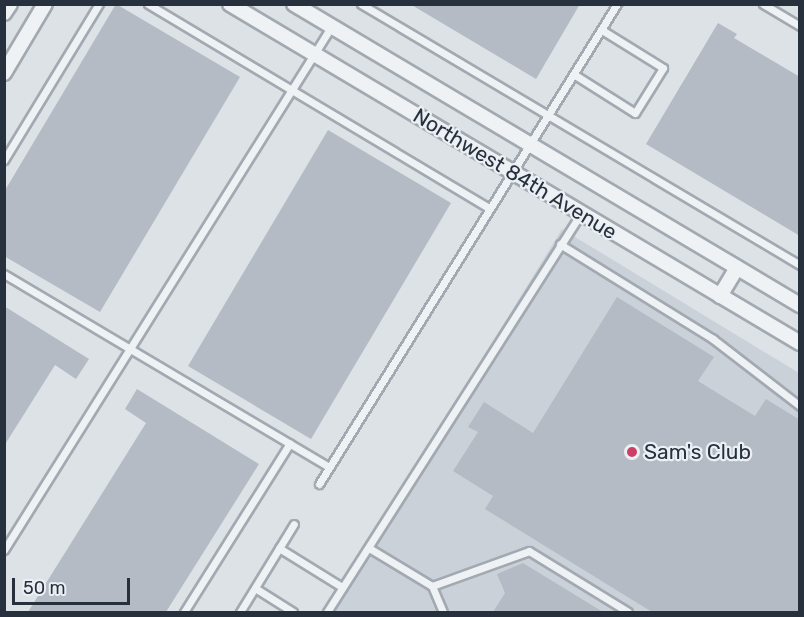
<!DOCTYPE html>
<html>
<head>
<meta charset="utf-8">
<style>
  body { margin:0 }
  #map { position:relative; width:804px; height:617px; overflow:hidden; background:#dde2e7; font-family:Rubik,sans-serif }
  div>[style] { position:absolute }
  [style*='--x'] { left:calc(var(--x)*1px); top:calc(var(--y)*1px); width:calc(var(--w)*1px); rotate:calc(var(--a)*1deg) }
  .built>* { inset:0; background:#cbd1d9 }
  .building>* { inset:0; background:#b4bbc4 }
  .roads { filter:drop-shadow(2px 0 #a2a9b1) drop-shadow(-2px 0 #a2a9b1) drop-shadow(0 2px #a2a9b1) drop-shadow(0 -2px #a2a9b1) }
  .lane>* { height:7px; margin:-3.5px; padding:0 3.5px; transform-origin:3.5px; border-radius:3.5px; background:#eff2f5 }
  .street>* { height:14px; margin:-7px; padding:0 7px; transform-origin:7px; border-radius:7px; background:#eff2f5 }
  .dots>* { width:16px; height:16px; translate:-50% -50%; box-sizing:border-box; border:3px solid #ecf0f5; border-radius:50% }
  span { translate:-50% -50%; white-space:nowrap; text-align:center; line-height:1.15; -webkit-text-stroke:4.5px #ecf0f5; paint-order:stroke }
  .street-label { font-size:21px; color:#26313d }
  .poi-label { font-size:21px; color:#26313d }
  .left { translate:0 -50%; text-align:left }
  .frame { position:absolute; inset:0; border:6px solid #26313d; pointer-events:none }
  .scale { position:absolute; left:12px; top:578px; width:118px; height:27px; box-sizing:border-box; border:3px solid #26313d; border-top:0; padding-left:8px; font-size:18px; line-height:21px; white-space:nowrap; color:#26313d; -webkit-text-stroke:4px #ecf0f5; paint-order:stroke }
</style>
</head>
<body>
<div id="map">
  <div class="built">
    <div style="clip-path:polygon(562px 229px,799px 373px,799px 612px,327px 612px)"></div>
  </div>
  <div class="building">
    <div style="clip-path:polygon(116px 4px,240px 77px,100px 312px,4px 256px,4px 192px)"></div>
    <div style="clip-path:polygon(410px 4px,580px 4px,536px 79px)"></div>
    <div style="clip-path:polygon(718px 23px,737px 34px,734px 38px,800px 77px,800px 236px,646px 144px)"></div>
    <div style="clip-path:polygon(328px 130px,451px 203px,311px 439px,188px 366px)"></div>
    <div style="clip-path:polygon(617px 297px,714px 357px,698px 381px,755px 416px,766px 399px,800px 420px,800px 612px,652px 612px,485px 509px,493px 496px,453px 471px,478px 432px,468px 427px,484px 402px,533px 433px)"></div>
    <div style="clip-path:polygon(4px 306px,89px 359px,76px 379px,55px 365px,4px 446px)"></div>
    <div style="clip-path:polygon(137px 389px,259px 464px,166px 612px,28px 612px,146px 423px,125px 409px)"></div>
    <div style="clip-path:polygon(523px 563px,603px 612px,493px 612px,505px 593px,497px 574px)"></div>
  </div>
  <div class="roads">
    <div class="lane">
      <div style="--x:148;--y:4;--w:397;--a:30.9"></div>
      <div style="--x:361;--y:4;--w:511;--a:30.73"></div>
      <div style="--x:763;--y:4;--w:43;--a:30.7"></div>
      <div style="--x:575;--y:75;--w:71;--a:32.3"></div>
      <div style="--x:635;--y:113;--w:53;--a:-58.1"></div>
      <div style="--x:663;--y:68;--w:72;--a:-148.1"></div>
      <div style="--x:4;--y:160;--w:183;--a:-58.7"></div>
      <div style="--x:560;--y:244;--w:180;--a:31.8"></div>
      <div style="--x:713;--y:339;--w:110;--a:37.6"></div>
      <div style="--x:4;--y:274;--w:378;--a:30.7"></div>
      <div style="--x:319;--y:484;--w:565;--a:-58.17"></div>
      <div style="--x:279;--y:548;--w:74;--a:31.8"></div>
      <div style="--x:369;--y:548;--w:74;--a:31.1"></div>
      <div style="--x:432;--y:586;--w:28;--a:67"></div>
      <div style="--x:4;--y:550;--w:617;--a:-57.98"></div>
      <div style="--x:432;--y:586;--w:103;--a:-19.8"></div>
      <div style="--x:529;--y:551;--w:116;--a:31.6"></div>
      <div style="--x:255;--y:588;--w:45;--a:32.3"></div>
      <div style="--x:184;--y:612;--w:199;--a:-57.9"></div>
      <div style="--x:240;--y:612;--w:103;--a:-58.5"></div>
      <div style="--x:327;--y:612;--w:473;--a:-57.5"></div>
    </div>
    <div class="street">
      <div style="--x:230;--y:4;--w:663;--a:30.74"></div>
      <div style="--x:294;--y:4;--w:589;--a:30.75"></div>
      <div style="--x:4;--y:13;--w:11;--a:-56"></div>
      <div style="--x:4;--y:73;--w:80;--a:-59.3"></div>
      <div style="--x:720;--y:296;--w:33;--a:-59"></div>
    </div>
  </div>
  <div class="dots">
    <div style="left:632px;top:452px;background:#cf3f65"></div>
  </div>
  <div class="street-label">
    <span style="left:515px;top:174px;rotate:31deg">Northwest 84th Avenue</span>
  </div>
  <div class="poi-label">
    <span class="left" style="left:644px;top:452px">Sam's Club</span>
  </div>
  <div class="frame"></div>
  <div class="scale">50 m</div>
</div>
</body>
</html>
